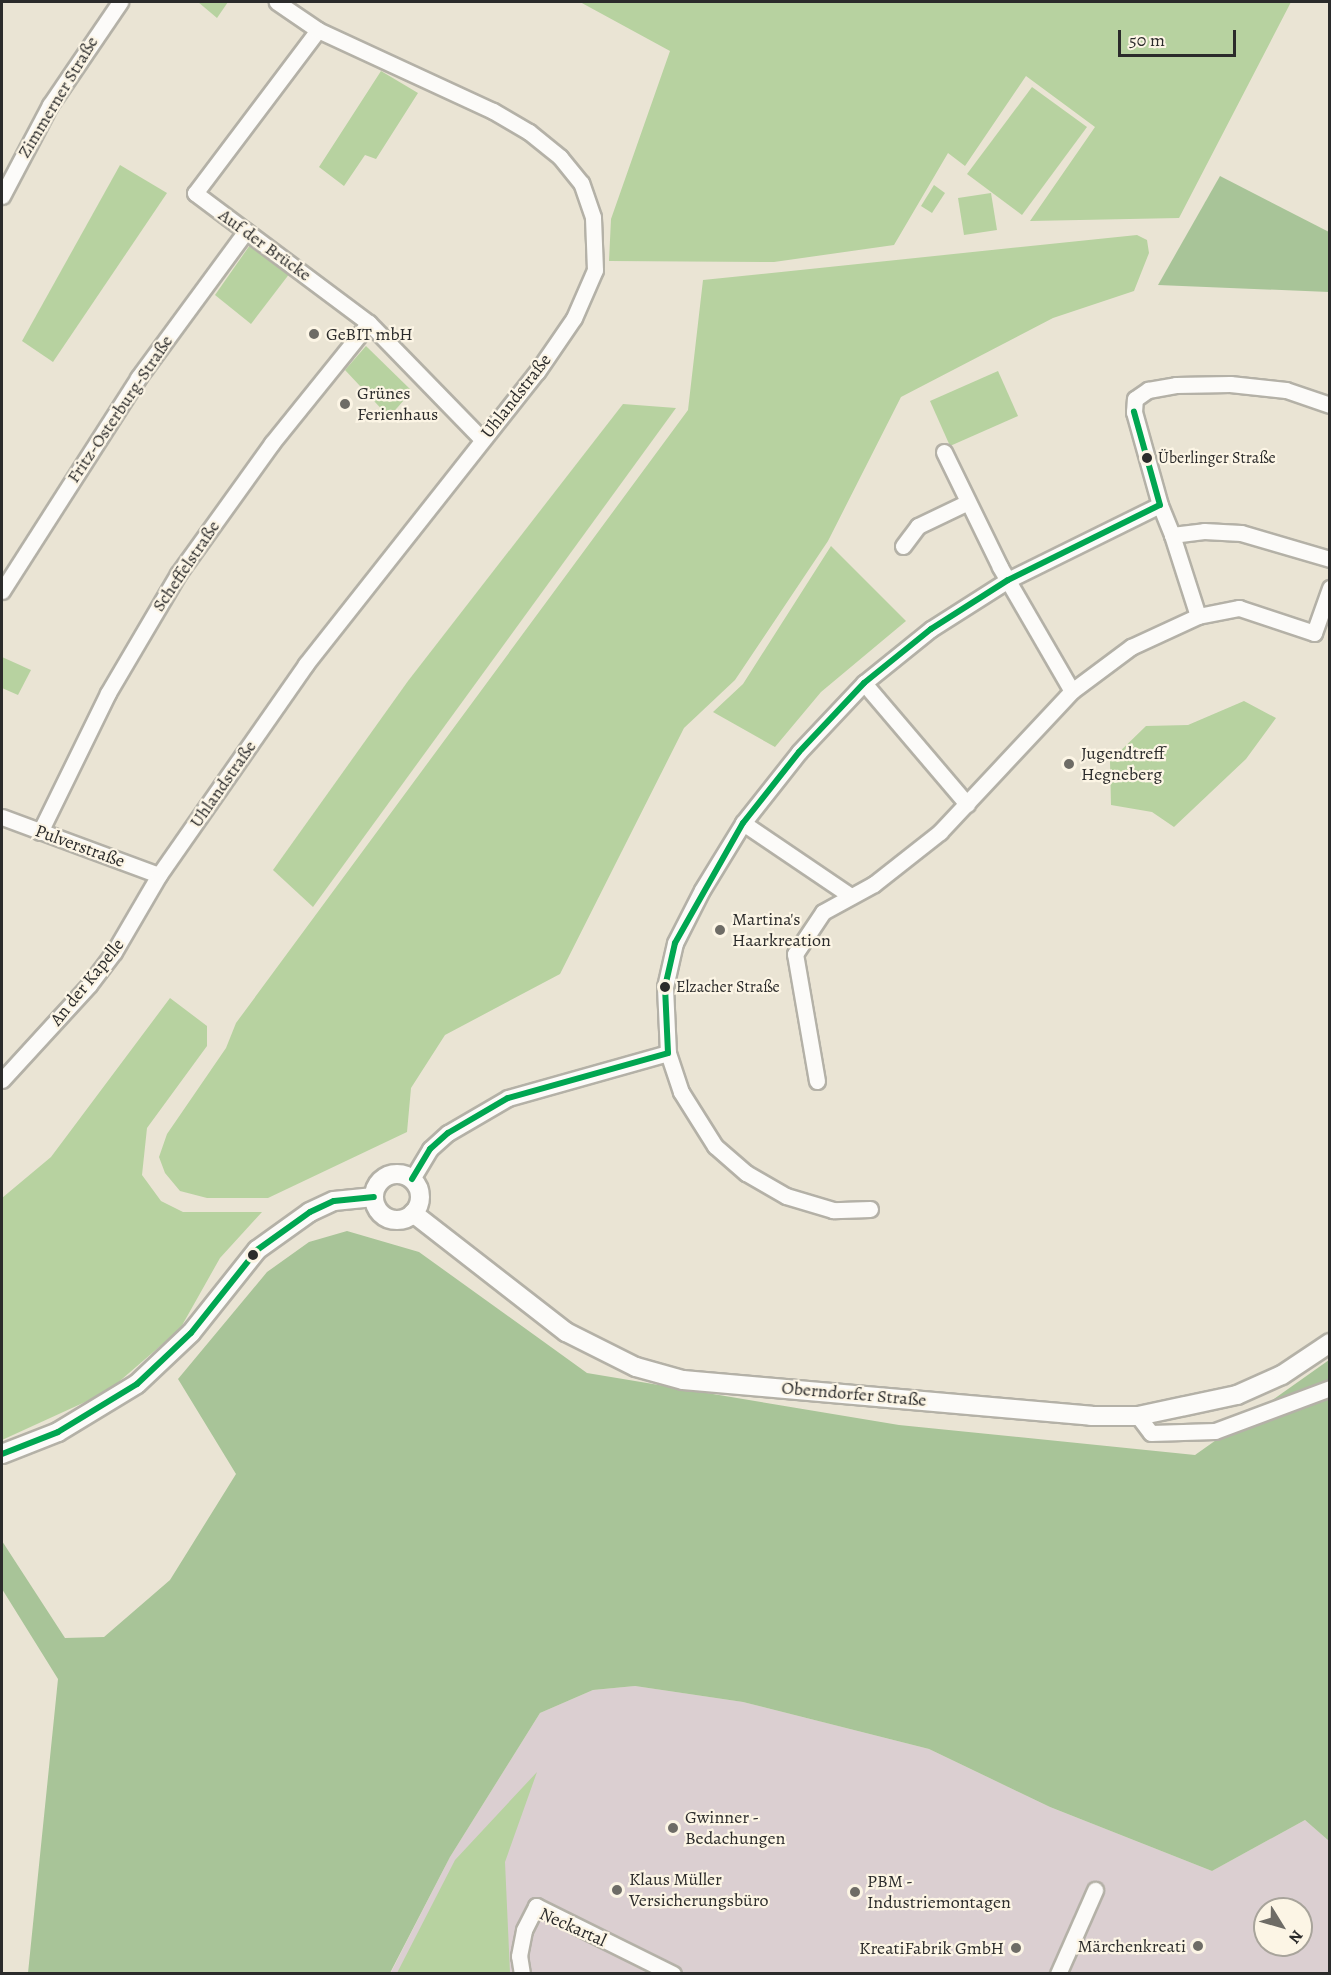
<!DOCTYPE html>
<html>
<head>
<meta charset="utf-8">
<style>
  body { margin:0 }
  #map { position:relative; width:1331px; height:1975px; overflow:hidden; background:#eae4d4; font-family:Alegreya,serif }
  div>[style] { position:absolute }
  [style*='--x'] { left:calc(var(--x)*1px); top:calc(var(--y)*1px); width:calc(var(--w)*1px); rotate:calc(var(--a)*1deg) }
  .industrial>* { inset:0; background:#dbcfd1 }
  .green>* { inset:0; background:#b7d2a0 }
  .forest>* { inset:0; background:#a8c498 }
  .roads { filter:drop-shadow(2px 0 #b4b1a7) drop-shadow(-2px 0 #b4b1a7) drop-shadow(0 2px #b4b1a7) drop-shadow(0 -2px #b4b1a7) }
  .minor>* { height:15px; margin:-7.5px; padding:0 7.5px; transform-origin:7.5px; border-radius:7.5px; background:#fcfbf9 }
  .tertiary>* { height:18px; margin:-9px; padding:0 9px; transform-origin:9px; border-radius:9px; background:#fcfbf9 }
  .tertiary>.ring { margin:-9px; padding:0; box-sizing:content-box; background:none; border:18px solid #fcfbf9; border-radius:50% }
  .bus-1>* { height:6px; margin:-3px; padding:0 3px; transform-origin:3px; border-radius:3px; background:#00a651 }
  .dots>* { width:16px; height:16px; translate:-50% -50%; box-sizing:border-box; border:3px solid #fcf5e5; border-radius:50% }
  span { translate:-50% -50%; white-space:nowrap; text-align:center; line-height:1.15; -webkit-text-stroke:4.5px #fcf5e5; paint-order:stroke }
  .bus-label { font-size:16px; color:#2b2b2b }
  .left { translate:0 -50%; text-align:left }
  .street-label { font-size:18px; color:#2b2b2b }
  .poi-label { font-size:18px; color:#2b2b2b }
  .right { translate:-100% -50%; text-align:right }
  .frame { position:absolute; inset:0; border:3px solid #2b2b2b; pointer-events:none }
  .north { position:absolute; left:1253px; top:1897px; width:60px; height:60px; box-sizing:border-box; background:#fcf5e5; border:2px solid #a8a49b; border-radius:50%; rotate:127deg; font-size:16px; font-weight:700; line-height:24px; text-align:center; color:#2b2b2b }
  .north::after { content:''; display:block; margin:auto; width:21px; height:27px; background:#6e6c66; clip-path:polygon(50% 0,100% 100%,50% 72%,0 100%) }
  .scale { position:absolute; left:1118px; top:30px; width:118px; height:27px; box-sizing:border-box; border:3px solid #2b2b2b; border-top:0; padding-left:8px; font-size:18px; line-height:21px; white-space:nowrap; color:#2b2b2b; -webkit-text-stroke:4px #fcf5e5; paint-order:stroke }
</style>
</head>
<body>
<div id="map">
  <div class="industrial">
    <div style="clip-path:polygon(evenodd,635px 1686px,743px 1702px,929px 1749px,1050px 1807px,1212px 1871px,1305px 1820px,1329px 1841px,1329px 1973px,390px 1974px,450px 1857px,540px 1713px,593px 1690px,635px 1686px,1265px 1909px,1301px 1909px,1301px 1945px,1265px 1945px,1265px 1909px)"></div>
  </div>
  <div class="green">
    <div style="clip-path:polygon(198px 2px,228px 2px,217px 18px)"></div>
    <div style="clip-path:polygon(580px 2px,1291px 2px,1179px 218px,1030px 221px,1095px 127px,1026px 76px,965px 166px,948px 153px,894px 245px,774px 262px,609px 261px,611px 219px,670px 51px)"></div>
    <div style="clip-path:polygon(381px 71px,418px 93px,376px 159px,365px 155px,344px 186px,319px 167px)"></div>
    <div style="clip-path:polygon(1032px 87px,1087px 127px,1022px 215px,967px 174px)"></div>
    <div style="clip-path:polygon(120px 165px,167px 193px,53px 362px,22px 341px)"></div>
    <div style="clip-path:polygon(934px 185px,945px 193px,932px 213px,921px 206px)"></div>
    <div style="clip-path:polygon(991px 193px,997px 230px,964px 235px,958px 198px)"></div>
    <div style="clip-path:polygon(1137px 235px,1147px 240px,1149px 253px,1134px 291px,1053px 318px,901px 397px,828px 541px,735px 680px,684px 728px,560px 974px,445px 1035px,411px 1088px,407px 1132px,268px 1198px,207px 1198px,180px 1191px,165px 1173px,159px 1157px,167px 1134px,226px 1048px,236px 1023px,688px 410px,703px 280px)"></div>
    <div style="clip-path:polygon(250px 245px,290px 273px,251px 324px,215px 295px)"></div>
    <div style="clip-path:polygon(366px 346px,412px 391px,389px 417px,345px 370px)"></div>
    <div style="clip-path:polygon(998px 371px,1018px 416px,950px 446px,930px 401px)"></div>
    <div style="clip-path:polygon(623px 404px,676px 408px,313px 907px,273px 870px,408px 681px)"></div>
    <div style="clip-path:polygon(831px 546px,906px 621px,821px 692px,775px 747px,713px 712px,743px 684px)"></div>
    <div style="clip-path:polygon(2px 657px,31px 670px,18px 695px,2px 688px)"></div>
    <div style="clip-path:polygon(1244px 701px,1276px 718px,1246px 759px,1174px 827px,1152px 812px,1111px 805px,1110px 761px,1146px 726px,1188px 725px)"></div>
    <div style="clip-path:polygon(170px 998px,207px 1026px,207px 1046px,147px 1128px,142px 1175px,161px 1201px,183px 1212px,262px 1212px,220px 1258px,180px 1329px,107px 1392px,2px 1440px,2px 1198px,51px 1157px)"></div>
    <div style="clip-path:polygon(537px 1772px,505px 1862px,510px 1973px,397px 1973px,455px 1860px)"></div>
  </div>
  <div class="forest">
    <div style="clip-path:polygon(1220px 176px,1329px 232px,1329px 292px,1158px 285px)"></div>
    <div style="clip-path:polygon(347px 1231px,419px 1252px,587px 1373px,899px 1425px,1195px 1455px,1329px 1360px,1329px 1841px,1305px 1820px,1212px 1871px,1050px 1807px,929px 1749px,743px 1702px,635px 1686px,593px 1690px,540px 1713px,450px 1857px,390px 1973px,28px 1973px,58px 1679px,2px 1589px,2px 1541px,65px 1638px,104px 1637px,170px 1580px,236px 1474px,178px 1379px,267px 1272px,309px 1242px)"></div>
  </div>
  <div class="roads">
    <div class="minor">
      <div style="--x:318;--y:30;--w:204;--a:127"></div>
      <div style="--x:195;--y:193;--w:217;--a:36.8"></div>
      <div style="--x:369;--y:323;--w:162;--a:45.8"></div>
      <div style="--x:2;--y:196;--w:103;--a:-62.2"></div>
      <div style="--x:50;--y:105;--w:125;--a:-55.8"></div>
      <div style="--x:944;--y:452;--w:128;--a:64"></div>
      <div style="--x:1000;--y:567;--w:143;--a:59.9"></div>
      <div style="--x:1160;--y:505;--w:32;--a:68"></div>
      <div style="--x:1172;--y:535;--w:32;--a:-7"></div>
      <div style="--x:1204;--y:531;--w:37;--a:3"></div>
      <div style="--x:1241;--y:533;--w:93;--a:16.3"></div>
      <div style="--x:1172;--y:535;--w:85;--a:72.2"></div>
      <div style="--x:1198;--y:616;--w:42;--a:-11"></div>
      <div style="--x:1239;--y:608;--w:79;--a:18.4"></div>
      <div style="--x:1314;--y:633;--w:48;--a:-70.4"></div>
      <div style="--x:903;--y:546;--w:25;--a:-53"></div>
      <div style="--x:918;--y:526;--w:55;--a:-25.6"></div>
      <div style="--x:2;--y:591;--w:253;--a:-57.4"></div>
      <div style="--x:138;--y:378;--w:182;--a:-53.7"></div>
      <div style="--x:864;--y:683;--w:159;--a:49.6"></div>
      <div style="--x:2;--y:817;--w:167;--a:20.3"></div>
      <div style="--x:743;--y:823;--w:130;--a:34.1"></div>
      <div style="--x:40;--y:832;--w:155;--a:-63.9"></div>
      <div style="--x:108;--y:693;--w:138;--a:-59.5"></div>
      <div style="--x:178;--y:574;--w:161;--a:-54.3"></div>
      <div style="--x:272;--y:443;--w:154;--a:-51.1"></div>
      <div style="--x:2;--y:1080;--w:129;--a:-47.5"></div>
      <div style="--x:89;--y:985;--w:41;--a:-52.9"></div>
      <div style="--x:114;--y:952;--w:89;--a:-59.7"></div>
      <div style="--x:159;--y:875;--w:257;--a:-55.1"></div>
      <div style="--x:306;--y:664;--w:372;--a:-51.7"></div>
      <div style="--x:537;--y:372;--w:65;--a:-55.6"></div>
      <div style="--x:574;--y:318;--w:52;--a:-66.4"></div>
      <div style="--x:595;--y:270;--w:53;--a:-92.2"></div>
      <div style="--x:593;--y:217;--w:36;--a:-109"></div>
      <div style="--x:581;--y:183;--w:33;--a:-129"></div>
      <div style="--x:560;--y:157;--w:40;--a:-141"></div>
      <div style="--x:529;--y:132;--w:42;--a:-149.7"></div>
      <div style="--x:493;--y:111;--w:193;--a:-155.2"></div>
      <div style="--x:318;--y:30;--w:50;--a:-145.7"></div>
      <div style="--x:817;--y:1081;--w:129;--a:-99.8"></div>
      <div style="--x:795;--y:954;--w:50;--a:-56.3"></div>
      <div style="--x:823;--y:912;--w:58;--a:-28.8"></div>
      <div style="--x:874;--y:884;--w:84;--a:-38.2"></div>
      <div style="--x:940;--y:832;--w:193;--a:-46.9"></div>
      <div style="--x:1072;--y:691;--w:74;--a:-36.7"></div>
      <div style="--x:1131;--y:647;--w:74;--a:-24.8"></div>
      <div style="--x:412;--y:1179;--w:35;--a:-59"></div>
      <div style="--x:430;--y:1149;--w:24;--a:-42"></div>
      <div style="--x:448;--y:1133;--w:69;--a:-30.3"></div>
      <div style="--x:508;--y:1098;--w:166;--a:-15.7"></div>
      <div style="--x:870;--y:1209;--w:37;--a:178"></div>
      <div style="--x:833;--y:1210;--w:49;--a:-163.4"></div>
      <div style="--x:786;--y:1196;--w:46;--a:-150.1"></div>
      <div style="--x:746;--y:1173;--w:41;--a:-138.9"></div>
      <div style="--x:715;--y:1146;--w:64;--a:-122.2"></div>
      <div style="--x:681;--y:1092;--w:41;--a:-108.4"></div>
      <div style="--x:668;--y:1053;--w:66;--a:-92.6"></div>
      <div style="--x:665;--y:987;--w:45;--a:-77.2"></div>
      <div style="--x:675;--y:943;--w:59;--a:-63"></div>
      <div style="--x:702;--y:890;--w:79;--a:-58.5"></div>
      <div style="--x:743;--y:823;--w:90;--a:-51.7"></div>
      <div style="--x:799;--y:752;--w:95;--a:-46.7"></div>
      <div style="--x:864;--y:683;--w:86;--a:-38.9"></div>
      <div style="--x:931;--y:629;--w:91;--a:-32.5"></div>
      <div style="--x:1008;--y:580;--w:169;--a:-26.3"></div>
      <div style="--x:1160;--y:505;--w:97;--a:-105.6"></div>
      <div style="--x:1134;--y:412;--w:13;--a:-86"></div>
      <div style="--x:1135;--y:399;--w:16;--a:-35"></div>
      <div style="--x:1148;--y:390;--w:28;--a:-10"></div>
      <div style="--x:1176;--y:385;--w:54;--a:-1.1"></div>
      <div style="--x:1230;--y:384;--w:56;--a:6.1"></div>
      <div style="--x:1286;--y:390;--w:46;--a:18.8"></div>
      <div style="--x:1138;--y:1416;--w:21;--a:53"></div>
      <div style="--x:1151;--y:1433;--w:64;--a:-1.8"></div>
      <div style="--x:1215;--y:1431;--w:123;--a:-20.5"></div>
      <div style="--x:522;--y:1974;--w:18;--a:-99"></div>
      <div style="--x:519;--y:1956;--w:26;--a:-79"></div>
      <div style="--x:524;--y:1930;--w:27;--a:-63"></div>
      <div style="--x:536;--y:1906;--w:153;--a:26.4"></div>
      <div style="--x:1058;--y:1974;--w:92;--a:-66.2"></div>
    </div>
    <div class="tertiary">
      <div class="ring" style="left:374px;top:1174px;width:28px;height:28px"></div>
      <div style="--x:413;--y:1213;--w:194;--a:37.9"></div>
      <div style="--x:566;--y:1332;--w:78;--a:26.6"></div>
      <div style="--x:636;--y:1367;--w:49;--a:15.5"></div>
      <div style="--x:683;--y:1380;--w:410;--a:5"></div>
      <div style="--x:1091;--y:1416;--w:47;--a:0"></div>
      <div style="--x:1138;--y:1416;--w:101;--a:-12"></div>
      <div style="--x:1237;--y:1395;--w:49;--a:-24"></div>
      <div style="--x:1282;--y:1375;--w:58;--a:-33.7"></div>
      <div style="--x:2;--y:1454;--w:60;--a:-21.4"></div>
      <div style="--x:58;--y:1432;--w:92;--a:-31.3"></div>
      <div style="--x:137;--y:1384;--w:74;--a:-43.4"></div>
      <div style="--x:191;--y:1333;--w:106;--a:-51.5"></div>
      <div style="--x:257;--y:1250;--w:65;--a:-35.6"></div>
      <div style="--x:310;--y:1212;--w:26;--a:-25"></div>
      <div style="--x:334;--y:1201;--w:40;--a:-5.7"></div>
    </div>
  </div>
  <div class="bus-1">
    <div style="--x:412;--y:1179;--w:35;--a:-59"></div>
    <div style="--x:430;--y:1149;--w:24;--a:-42"></div>
    <div style="--x:448;--y:1133;--w:69;--a:-30.3"></div>
    <div style="--x:508;--y:1098;--w:166;--a:-15.7"></div>
    <div style="--x:668;--y:1053;--w:66;--a:-92.6"></div>
    <div style="--x:665;--y:987;--w:45;--a:-77.2"></div>
    <div style="--x:675;--y:943;--w:138;--a:-60.5"></div>
    <div style="--x:743;--y:823;--w:90;--a:-51.7"></div>
    <div style="--x:799;--y:752;--w:95;--a:-46.7"></div>
    <div style="--x:864;--y:683;--w:86;--a:-38.9"></div>
    <div style="--x:931;--y:629;--w:91;--a:-32.5"></div>
    <div style="--x:1008;--y:580;--w:169;--a:-26.3"></div>
    <div style="--x:1160;--y:505;--w:97;--a:-105.6"></div>
    <div style="--x:2;--y:1454;--w:60;--a:-21.4"></div>
    <div style="--x:58;--y:1432;--w:92;--a:-31.3"></div>
    <div style="--x:137;--y:1384;--w:74;--a:-43.4"></div>
    <div style="--x:191;--y:1333;--w:106;--a:-51.5"></div>
    <div style="--x:257;--y:1250;--w:65;--a:-35.6"></div>
    <div style="--x:310;--y:1212;--w:26;--a:-25"></div>
    <div style="--x:334;--y:1201;--w:40;--a:-5.7"></div>
  </div>
  <div class="dots">
    <div style="left:314px;top:334px;background:#6e6c66"></div>
    <div style="left:345px;top:404px;background:#6e6c66"></div>
    <div style="left:1147px;top:458px;background:#2b2b2b"></div>
    <div style="left:1069px;top:764px;background:#6e6c66"></div>
    <div style="left:720px;top:930px;background:#6e6c66"></div>
    <div style="left:665px;top:987px;background:#2b2b2b"></div>
    <div style="left:253px;top:1255px;background:#2b2b2b"></div>
    <div style="left:673px;top:1828px;background:#6e6c66"></div>
    <div style="left:617px;top:1890px;background:#6e6c66"></div>
    <div style="left:855px;top:1892px;background:#6e6c66"></div>
    <div style="left:1198px;top:1946px;background:#6e6c66"></div>
    <div style="left:1016px;top:1948px;background:#6e6c66"></div>
  </div>
  <div class="bus-label">
    <span class="left" style="left:1158px;top:458px">Überlinger Straße</span>
    <span class="left" style="left:676px;top:987px">Elzacher Straße</span>
  </div>
  <div class="street-label">
    <span style="left:58px;top:97px;rotate:-59deg">Zimmerner Straße</span>
    <span style="left:265px;top:245px;rotate:36deg">Auf der Brücke</span>
    <span style="left:516px;top:396px;rotate:-52deg">Uhlandstraße</span>
    <span style="left:120px;top:409px;rotate:-56deg">Fritz-Osterburg-Straße</span>
    <span style="left:186px;top:566px;rotate:-56deg">Scheffelstraße</span>
    <span style="left:223px;top:784px;rotate:-55deg">Uhlandstraße</span>
    <span style="left:80px;top:846px;rotate:20deg">Pulverstraße</span>
    <span style="left:87px;top:982px;rotate:-51deg">An der Kapelle</span>
    <span style="left:854px;top:1394px;rotate:5deg">Oberndorfer Straße</span>
    <span style="left:573px;top:1927px;rotate:24deg">Neckartal</span>
  </div>
  <div class="poi-label">
    <span class="left" style="left:326px;top:334px">GeBIT mbH</span>
    <span class="left" style="left:357px;top:404px">Grünes<br>Ferienhaus</span>
    <span class="left" style="left:1081px;top:764px">Jugendtreff<br>Hegneberg</span>
    <span class="left" style="left:732px;top:930px">Martina's<br>Haarkreation</span>
    <span class="left" style="left:685px;top:1828px">Gwinner -<br>Bedachungen</span>
    <span class="left" style="left:629px;top:1890px">Klaus Müller<br>Versicherungsbüro</span>
    <span class="left" style="left:867px;top:1892px">PBM -<br>Industriemontagen</span>
    <span class="right" style="left:1186px;top:1946px">Märchenkreati</span>
    <span class="right" style="left:1004px;top:1948px">KreatiFabrik GmbH</span>
  </div>
  <div class="frame"></div>
  <div class="north">N</div>
  <div class="scale">50 m</div>
</div>
</body>
</html>
